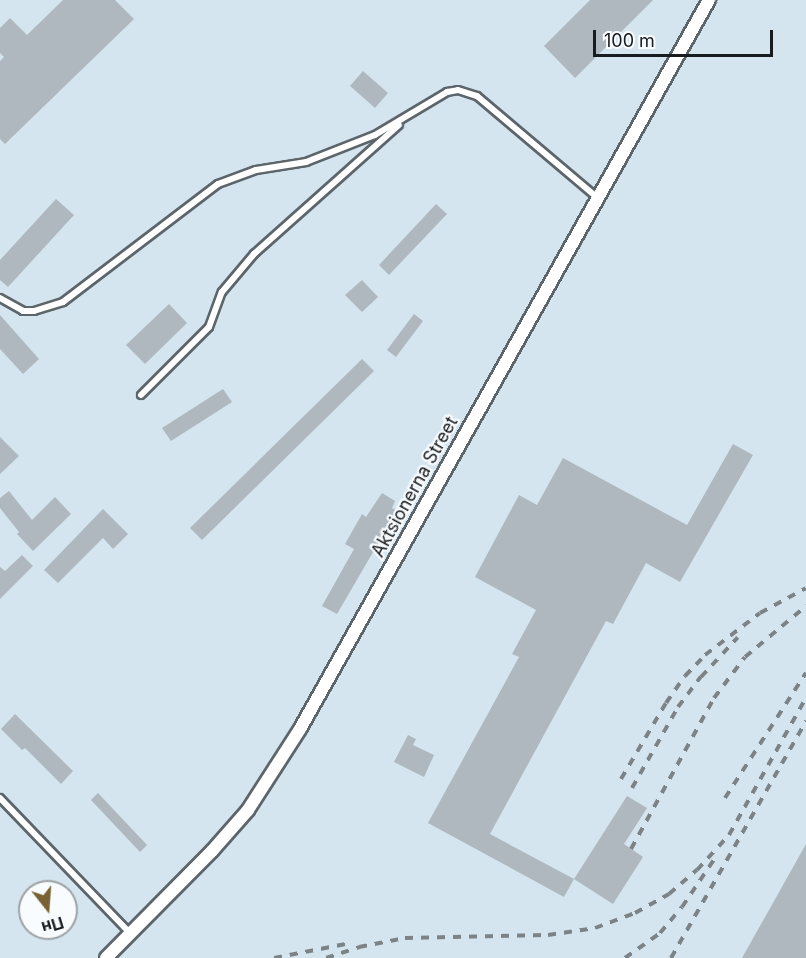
<!DOCTYPE html>
<html>
<head>
<meta charset="utf-8">
<style>
  body { margin:0 }
  #map { position:relative; width:806px; height:958px; overflow:hidden; background:#e6f0f6; font-family:Inter,sans-serif }
  div>[style] { position:absolute }
  [style*='--x'] { left:calc(var(--x)*1px); top:calc(var(--y)*1px); width:calc(var(--w)*1px); rotate:calc(var(--a)*1deg) }
  .built>* { inset:0; background:#d4e5f0 }
  .building>* { inset:0; background:#aeb8be }
  .roads { filter:drop-shadow(2px 0 #5c656a) drop-shadow(-2px 0 #5c656a) drop-shadow(0 2px #5c656a) drop-shadow(0 -2px #5c656a) }
  .lane>* { height:6px; margin:-3px; padding:0 3px; transform-origin:3px; border-radius:3px; background:#fff }
  .street>* { height:12px; margin:-6px; padding:0 6px; transform-origin:6px; border-radius:6px; background:#fff }
  .rail>* { height:4px; margin-top:-2px; transform-origin:0; background:repeating-linear-gradient(90deg,#7c8387 0 8px,transparent 0 16px) }
  span { translate:-50% -50%; white-space:nowrap; text-align:center; line-height:1.15; -webkit-text-stroke:4.5px #f8fcff; paint-order:stroke }
  .street-label { font-size:18px; color:#181c1e }
  .north { position:absolute; left:18px; top:880px; width:60px; height:60px; box-sizing:border-box; background:#f8fcff; border:2px solid #9ea2a5; border-radius:50%; rotate:163deg; font-size:16px; font-weight:700; line-height:24px; text-align:center; color:#181c1e }
  .north::after { content:''; display:block; margin:auto; width:21px; height:27px; background:#786231; clip-path:polygon(50% 0,100% 100%,50% 72%,0 100%) }
  .scale { position:absolute; left:593px; top:30px; width:180px; height:27px; box-sizing:border-box; border:3px solid #181c1e; border-top:0; padding-left:8px; font-size:18px; line-height:21px; white-space:nowrap; color:#181c1e; -webkit-text-stroke:4px #f8fcff; paint-order:stroke }
</style>
</head>
<body>
<div id="map">
  <div class="built">
    <div style="clip-path:polygon(evenodd,0 0,806px 0,806px 958px,0 958px,0 0,30px 892px,66px 892px,66px 928px,30px 928px,30px 892px)"></div>
  </div>
  <div class="building">
    <div style="clip-path:polygon(63px 0,115px 0,134px 19px,5px 144px,0 139px,0 61px,4px 57px,0 53px,0 28px,10px 18px,27px 35px)"></div>
    <div style="clip-path:polygon(590px 0,653px 0,575px 78px,544px 46px)"></div>
    <div style="clip-path:polygon(363px 71px,388px 93px,375px 108px,350px 86px)"></div>
    <div style="clip-path:polygon(56px 199px,74px 215px,8px 287px,0 280px,0 260px)"></div>
    <div style="clip-path:polygon(436px 204px,447px 214px,389px 275px,379px 265px)"></div>
    <div style="clip-path:polygon(362px 280px,378px 297px,362px 312px,345px 295px)"></div>
    <div style="clip-path:polygon(169px 304px,187px 323px,145px 364px,126px 345px)"></div>
    <div style="clip-path:polygon(414px 314px,423px 321px,396px 357px,387px 350px)"></div>
    <div style="clip-path:polygon(0 315px,39px 359px,23px 374px,0 349px)"></div>
    <div style="clip-path:polygon(362px 359px,374px 371px,202px 540px,190px 528px)"></div>
    <div style="clip-path:polygon(223px 389px,232px 402px,171px 441px,162px 428px)"></div>
    <div style="clip-path:polygon(0 437px,19px 456px,0 474px)"></div>
    <div style="clip-path:polygon(733px 444px,753px 455px,680px 582px,646px 563px,613px 624px,606px 621px,490px 834px,574px 879px,564px 897px,428px 823px,519px 657px,512px 654px,536px 610px,475px 577px,519px 495px,537px 505px,563px 458px,687px 525px)"></div>
    <div style="clip-path:polygon(9px 491px,32px 520px,55px 497px,71px 514px,33px 551px,17px 534px,19px 532px,0 508px,0 498px)"></div>
    <div style="clip-path:polygon(382px 493px,395px 501px,392px 508px,397px 511px,337px 614px,322px 606px,354px 549px,345px 544px,362px 514px,366px 517px)"></div>
    <div style="clip-path:polygon(103px 509px,128px 534px,113px 549px,103px 538px,58px 583px,44px 570px)"></div>
    <div style="clip-path:polygon(22px 555px,33px 566px,0 599px,0 567px,5px 571px)"></div>
    <div style="clip-path:polygon(15px 714px,73px 771px,61px 784px,25px 748px,22px 750px,1px 729px)"></div>
    <div style="clip-path:polygon(408px 735px,416px 739px,413px 745px,434px 755px,424px 777px,394px 762px)"></div>
    <div style="clip-path:polygon(98px 793px,147px 845px,140px 852px,91px 800px)"></div>
    <div style="clip-path:polygon(627px 796px,647px 808px,624px 844px,643px 857px,613px 904px,574px 879px)"></div>
    <div style="clip-path:polygon(806px 844px,806px 958px,742px 958px)"></div>
  </div>
  <div class="roads">
    <div class="lane">
      <div style="--x:0;--y:298;--w:26;--a:29"></div>
      <div style="--x:23;--y:311;--w:11;--a:0"></div>
      <div style="--x:34;--y:311;--w:30;--a:-17"></div>
      <div style="--x:63;--y:302;--w:195;--a:-37.3"></div>
      <div style="--x:218;--y:184;--w:40;--a:-20.2"></div>
      <div style="--x:256;--y:170;--w:51;--a:-9.1"></div>
      <div style="--x:306;--y:162;--w:74;--a:-21.4"></div>
      <div style="--x:375;--y:135;--w:84;--a:-30.8"></div>
      <div style="--x:447;--y:92;--w:11;--a:-10"></div>
      <div style="--x:458;--y:90;--w:20;--a:18"></div>
      <div style="--x:477;--y:96;--w:160;--a:40.2"></div>
      <div style="--x:141;--y:395;--w:96;--a:-45"></div>
      <div style="--x:209;--y:327;--w:37;--a:-70"></div>
      <div style="--x:222;--y:292;--w:50;--a:-49.9"></div>
      <div style="--x:254;--y:254;--w:194;--a:-41.7"></div>
      <div style="--x:0;--y:798;--w:187;--a:46.1"></div>
    </div>
    <div class="street">
      <div style="--x:106;--y:958;--w:151;--a:-45.3"></div>
      <div style="--x:212;--y:851;--w:55;--a:-48.7"></div>
      <div style="--x:248;--y:810;--w:96;--a:-57.3"></div>
      <div style="--x:300;--y:729;--w:836;--a:-60.71"></div>
    </div>
  </div>
  <div class="rail">
    <div style="--x:621;--y:779;--w:88;--a:-59.4"></div>
    <div style="--x:666;--y:703;--w:33;--a:-55"></div>
    <div style="--x:685;--y:676;--w:29;--a:-46"></div>
    <div style="--x:705;--y:655;--w:69;--a:-37.4"></div>
    <div style="--x:760;--y:613;--w:52;--a:-28.5"></div>
    <div style="--x:632;--y:788;--w:93;--a:-60.4"></div>
    <div style="--x:678;--y:707;--w:38;--a:-53"></div>
    <div style="--x:701;--y:677;--w:54;--a:-47.2"></div>
    <div style="--x:725;--y:798;--w:149;--a:-57.1"></div>
    <div style="--x:631;--y:849;--w:172;--a:-61.2"></div>
    <div style="--x:714;--y:698;--w:51;--a:-52.9"></div>
    <div style="--x:745;--y:657;--w:80;--a:-39.9"></div>
    <div style="--x:274;--y:958;--w:73;--a:-11"></div>
    <div style="--x:326;--y:958;--w:35;--a:-18"></div>
    <div style="--x:359;--y:947;--w:47;--a:-11.1"></div>
    <div style="--x:405;--y:938;--w:143;--a:-1.2"></div>
    <div style="--x:548;--y:935;--w:48;--a:-8.5"></div>
    <div style="--x:595;--y:928;--w:43;--a:-20.6"></div>
    <div style="--x:635;--y:913;--w:39;--a:-29"></div>
    <div style="--x:669;--y:894;--w:37;--a:-41"></div>
    <div style="--x:697;--y:870;--w:47;--a:-47.6"></div>
    <div style="--x:729;--y:835;--w:157;--a:-60.7"></div>
    <div style="--x:625;--y:958;--w:43;--a:-35.5"></div>
    <div style="--x:660;--y:933;--w:34;--a:-50"></div>
    <div style="--x:682;--y:907;--w:59;--a:-56"></div>
    <div style="--x:671;--y:958;--w:273;--a:-60.3"></div>
  </div>
  <div class="street-label">
    <span style="left:415px;top:487px;rotate:-61deg">Aktsionerna Street</span>
  </div>
  <div class="north">Пн</div>
  <div class="scale">100 m</div>
</div>
</body>
</html>
